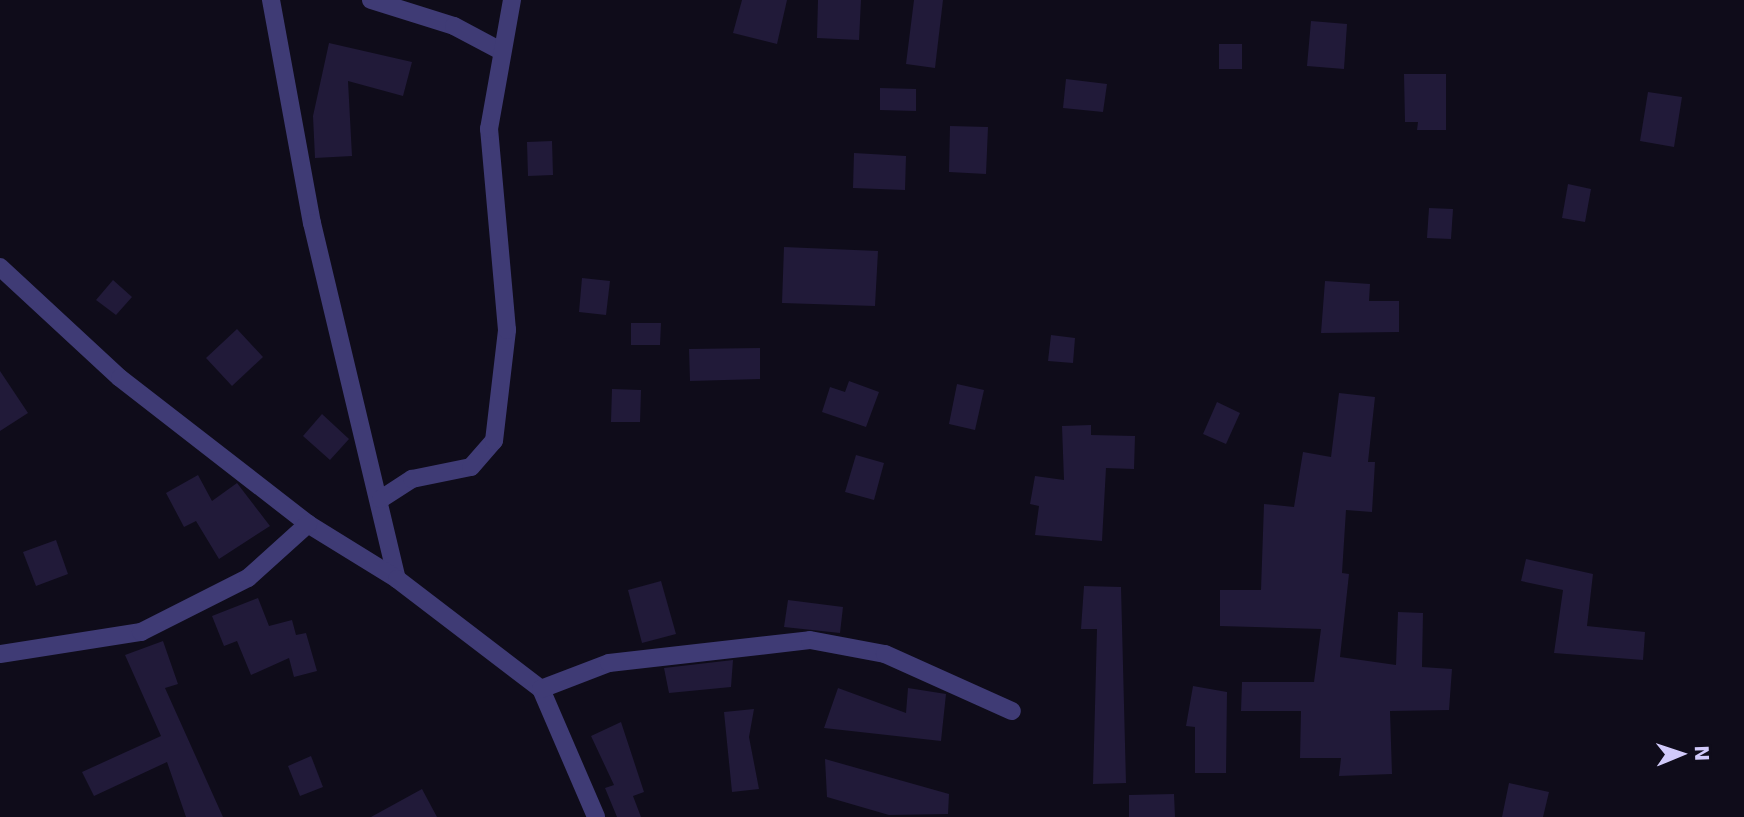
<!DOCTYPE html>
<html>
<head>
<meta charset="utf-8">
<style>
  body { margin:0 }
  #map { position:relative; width:1744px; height:817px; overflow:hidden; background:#0f0c1a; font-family:"DejaVu Sans",sans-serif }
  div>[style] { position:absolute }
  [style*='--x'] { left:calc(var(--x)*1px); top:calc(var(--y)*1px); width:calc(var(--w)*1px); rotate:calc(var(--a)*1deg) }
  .building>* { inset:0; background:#211a39 }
  .minor>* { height:18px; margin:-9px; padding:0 9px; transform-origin:9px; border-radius:9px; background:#3f3b75 }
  span { translate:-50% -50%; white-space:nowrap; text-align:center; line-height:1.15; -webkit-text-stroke:5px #0f0c1a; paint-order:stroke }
  .north { position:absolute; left:1646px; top:719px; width:70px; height:70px; -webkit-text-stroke:5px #0f0c1a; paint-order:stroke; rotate:88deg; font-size:19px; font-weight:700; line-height:28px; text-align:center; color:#d1cafa }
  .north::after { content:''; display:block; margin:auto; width:24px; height:32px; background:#d1cafa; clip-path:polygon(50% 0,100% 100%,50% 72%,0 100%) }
</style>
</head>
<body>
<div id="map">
  <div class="building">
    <div style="clip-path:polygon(742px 0,787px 0,777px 44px,733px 33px)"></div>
    <div style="clip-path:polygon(818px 0,861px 0,859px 40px,817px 38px)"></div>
    <div style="clip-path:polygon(914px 0,943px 0,935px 68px,906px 64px)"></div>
    <div style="clip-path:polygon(1311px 21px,1347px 24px,1344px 69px,1307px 66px)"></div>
    <div style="clip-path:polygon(329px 43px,412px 62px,403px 96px,348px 81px,352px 156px,315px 158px,313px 116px)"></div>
    <div style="clip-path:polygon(1219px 44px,1242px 44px,1242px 69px,1219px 69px)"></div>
    <div style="clip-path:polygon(1404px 74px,1446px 74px,1446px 130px,1417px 130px,1418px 122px,1405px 122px)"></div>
    <div style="clip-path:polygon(1066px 79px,1107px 84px,1103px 112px,1063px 108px)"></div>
    <div style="clip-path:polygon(880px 88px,916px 89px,916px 111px,880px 110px)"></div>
    <div style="clip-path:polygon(1648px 92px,1682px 97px,1674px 147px,1640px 141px)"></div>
    <div style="clip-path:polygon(950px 126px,988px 127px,986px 174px,949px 172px)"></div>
    <div style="clip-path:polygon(552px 141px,553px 175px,528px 176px,527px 142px)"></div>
    <div style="clip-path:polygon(854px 153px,906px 156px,905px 190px,853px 188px)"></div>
    <div style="clip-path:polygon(1568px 184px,1591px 189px,1585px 222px,1562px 218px)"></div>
    <div style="clip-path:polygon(1429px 208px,1453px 209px,1451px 239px,1427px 238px)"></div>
    <div style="clip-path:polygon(784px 247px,878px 251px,875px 306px,782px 303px)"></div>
    <div style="clip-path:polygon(582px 278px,610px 281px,606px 315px,579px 312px)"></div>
    <div style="clip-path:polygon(113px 280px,132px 297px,116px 315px,96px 300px)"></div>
    <div style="clip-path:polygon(1325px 281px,1370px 284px,1369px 301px,1399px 301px,1399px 332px,1321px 333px)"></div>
    <div style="clip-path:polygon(631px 323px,661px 323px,660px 345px,631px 345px)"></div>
    <div style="clip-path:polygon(237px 329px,263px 357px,232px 386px,206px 358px)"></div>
    <div style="clip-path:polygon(1051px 335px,1075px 338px,1073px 363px,1048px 361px)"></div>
    <div style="clip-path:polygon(760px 348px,760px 379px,690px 381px,689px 349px)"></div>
    <div style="clip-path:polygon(0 371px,28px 413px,0 431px)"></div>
    <div style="clip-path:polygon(849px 381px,879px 392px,866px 427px,822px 412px,830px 387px,845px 392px)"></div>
    <div style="clip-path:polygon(957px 384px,984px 390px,975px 430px,949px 424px)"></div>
    <div style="clip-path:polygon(612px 389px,641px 390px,640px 422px,611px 422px)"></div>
    <div style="clip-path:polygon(1339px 393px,1375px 397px,1368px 462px,1375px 462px,1372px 512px,1346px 510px,1342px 573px,1349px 574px,1340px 657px,1396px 665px,1398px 612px,1423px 613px,1422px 667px,1452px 669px,1449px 710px,1390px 711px,1392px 774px,1339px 776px,1341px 758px,1300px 758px,1301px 711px,1241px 711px,1242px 682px,1314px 682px,1321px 629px,1220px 626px,1220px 590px,1261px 590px,1264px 504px,1294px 507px,1303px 452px,1331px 457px)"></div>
    <div style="clip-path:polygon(1217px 402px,1240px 413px,1226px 444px,1203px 434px)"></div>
    <div style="clip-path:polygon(322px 414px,349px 439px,330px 460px,303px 436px)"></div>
    <div style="clip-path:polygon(1091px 425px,1091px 435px,1135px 436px,1134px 469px,1106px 468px,1102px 541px,1035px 535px,1039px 506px,1030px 504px,1035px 476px,1064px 480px,1062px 426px)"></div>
    <div style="clip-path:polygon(856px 455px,884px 463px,874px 500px,845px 492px)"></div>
    <div style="clip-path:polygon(198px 475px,212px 501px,237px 483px,270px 526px,219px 559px,196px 521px,184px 527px,166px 493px)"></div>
    <div style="clip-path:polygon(56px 540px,68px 574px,36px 586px,23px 552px)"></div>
    <div style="clip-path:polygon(1526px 559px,1593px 574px,1587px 626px,1645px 632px,1643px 660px,1554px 653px,1563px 590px,1521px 581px)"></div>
    <div style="clip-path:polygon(661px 581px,676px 634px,642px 643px,628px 590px)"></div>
    <div style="clip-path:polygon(1084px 586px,1121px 587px,1126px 783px,1093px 784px,1097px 629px,1081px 629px)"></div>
    <div style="clip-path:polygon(258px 598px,269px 626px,292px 620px,296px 635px,306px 633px,317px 671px,294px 677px,289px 658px,251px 675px,237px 641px,224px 646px,212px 616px)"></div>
    <div style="clip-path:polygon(788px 600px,843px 607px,840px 633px,784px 627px)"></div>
    <div style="clip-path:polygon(163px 641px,178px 684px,165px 688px,223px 817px,186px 817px,167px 762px,94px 796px,82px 772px,161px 736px,125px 655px)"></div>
    <div style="clip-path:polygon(733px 660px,731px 687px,669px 693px,664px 668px)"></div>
    <div style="clip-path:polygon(1193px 686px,1227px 692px,1226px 773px,1195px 773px,1195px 727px,1186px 726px)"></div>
    <div style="clip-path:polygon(838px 688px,906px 713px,908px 688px,946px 694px,941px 741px,824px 728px)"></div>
    <div style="clip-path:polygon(754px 709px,749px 737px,759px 789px,732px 792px,724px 712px)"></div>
    <div style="clip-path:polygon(621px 722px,644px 792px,633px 796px,641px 817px,617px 817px,605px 788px,614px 785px,591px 736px)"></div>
    <div style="clip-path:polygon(311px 756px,323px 787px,300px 796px,288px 766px)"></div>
    <div style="clip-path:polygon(825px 759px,949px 794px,948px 814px,889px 815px,827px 797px)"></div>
    <div style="clip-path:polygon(1509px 783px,1549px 792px,1543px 817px,1502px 817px)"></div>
    <div style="clip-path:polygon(422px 789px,437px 817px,371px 817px)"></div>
    <div style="clip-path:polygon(1174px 794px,1175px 817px,1129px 817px,1129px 795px)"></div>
  </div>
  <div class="minor">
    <div style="--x:271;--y:0;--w:227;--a:79.6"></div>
    <div style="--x:312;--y:223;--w:366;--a:76.6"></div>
    <div style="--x:371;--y:0;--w:87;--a:17.4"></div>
    <div style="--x:454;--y:26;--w:53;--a:28"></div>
    <div style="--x:0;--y:267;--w:163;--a:42.8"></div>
    <div style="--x:120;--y:378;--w:238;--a:37.8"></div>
    <div style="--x:308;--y:524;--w:105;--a:31.7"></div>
    <div style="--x:397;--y:579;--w:181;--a:37.4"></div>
    <div style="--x:541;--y:689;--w:139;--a:66.7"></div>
    <div style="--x:381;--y:499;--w:37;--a:-33"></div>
    <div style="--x:412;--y:479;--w:60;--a:-11.5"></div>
    <div style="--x:471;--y:467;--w:35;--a:-49"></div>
    <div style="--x:494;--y:441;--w:112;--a:-83.3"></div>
    <div style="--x:507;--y:330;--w:202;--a:-95.1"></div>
    <div style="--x:489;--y:129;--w:131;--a:-79.9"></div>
    <div style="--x:0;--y:654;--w:143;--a:-8.9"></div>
    <div style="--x:141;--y:632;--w:120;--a:-26.8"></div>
    <div style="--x:248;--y:578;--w:81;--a:-42"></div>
    <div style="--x:541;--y:689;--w:73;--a:-20.9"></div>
    <div style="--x:609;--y:663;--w:202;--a:-6.5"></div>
    <div style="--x:810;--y:640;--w:76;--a:10.6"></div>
    <div style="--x:885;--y:654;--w:139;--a:24.2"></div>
  </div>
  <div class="north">N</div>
</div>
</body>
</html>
